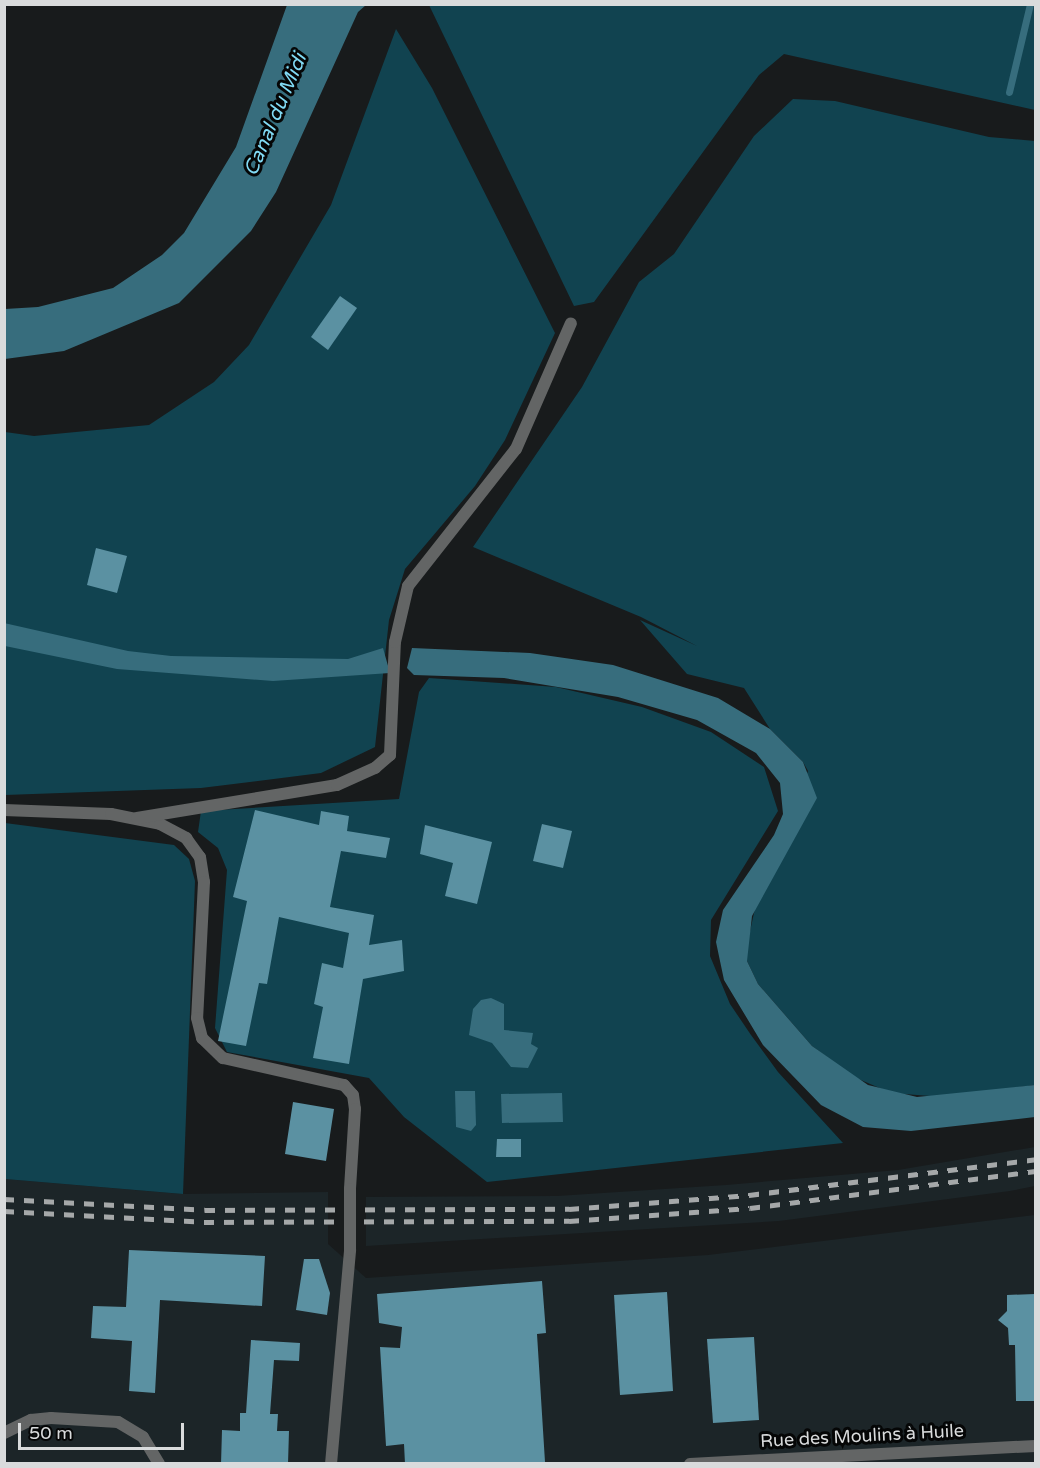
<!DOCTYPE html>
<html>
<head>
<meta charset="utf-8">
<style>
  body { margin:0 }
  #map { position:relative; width:1040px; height:1468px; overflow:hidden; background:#181b1c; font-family:"Varela Round",sans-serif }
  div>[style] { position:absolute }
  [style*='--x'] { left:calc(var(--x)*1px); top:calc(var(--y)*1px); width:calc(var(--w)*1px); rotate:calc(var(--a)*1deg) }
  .built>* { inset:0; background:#1c2528 }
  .green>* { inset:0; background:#114350 }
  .water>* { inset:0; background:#376d7d }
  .stream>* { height:7px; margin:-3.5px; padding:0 3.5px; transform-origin:3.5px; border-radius:3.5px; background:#376d7d }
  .building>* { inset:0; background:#5b91a2 }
  .minor>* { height:12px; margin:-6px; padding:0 6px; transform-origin:6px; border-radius:6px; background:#636565 }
  .rail>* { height:4.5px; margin-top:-2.25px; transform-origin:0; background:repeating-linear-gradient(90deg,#a5a8a9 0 10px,transparent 0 20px) }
  .minor-bridge>* { height:12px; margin:-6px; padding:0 6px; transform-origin:6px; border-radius:6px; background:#636565 }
  span { translate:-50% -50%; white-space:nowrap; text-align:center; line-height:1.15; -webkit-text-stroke:6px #050606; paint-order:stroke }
  .street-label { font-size:18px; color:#d9dbdc }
  .water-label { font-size:20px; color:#81daf4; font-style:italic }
  .frame { position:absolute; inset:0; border:6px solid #d9dbdc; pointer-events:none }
  .scale { position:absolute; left:18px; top:1423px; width:166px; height:27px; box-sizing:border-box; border:3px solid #d9dbdc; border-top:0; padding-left:8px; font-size:18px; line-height:21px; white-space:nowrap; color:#d9dbdc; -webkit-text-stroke:4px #050606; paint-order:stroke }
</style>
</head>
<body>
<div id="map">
  <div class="built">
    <div style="clip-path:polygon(1035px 1147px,1035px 1186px,1010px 1191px,779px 1221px,366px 1246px,366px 1197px,557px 1196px,726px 1185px,898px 1170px)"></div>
    <div style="clip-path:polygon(5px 1179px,182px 1194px,328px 1192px,328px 1244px,366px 1278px,708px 1255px,1035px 1215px,1035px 1463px,5px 1464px)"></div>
  </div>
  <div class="green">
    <div style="clip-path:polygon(429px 5px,1035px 5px,1035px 110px,784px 54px,759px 75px,594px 302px,574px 306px)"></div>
    <div style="clip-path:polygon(396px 29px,432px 88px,555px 333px,505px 440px,475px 486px,405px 569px,389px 620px,375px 747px,321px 773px,201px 788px,5px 795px,5px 432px,34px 436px,149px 425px,214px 382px,249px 345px,331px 205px)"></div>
    <div style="clip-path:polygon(793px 99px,835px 101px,989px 137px,1035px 141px,1035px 1085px,943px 1097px,891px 1093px,854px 1077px,812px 1046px,758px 984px,747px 961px,747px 945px,756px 904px,808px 771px,803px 762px,770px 729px,744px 688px,687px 674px,640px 620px,697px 646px,641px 617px,473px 547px,582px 387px,639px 282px,674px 254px,754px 136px)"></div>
    <div style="clip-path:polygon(429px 678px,556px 687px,642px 707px,711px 732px,764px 767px,778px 811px,711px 920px,710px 956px,730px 1004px,751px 1035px,778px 1072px,843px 1143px,487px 1182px,404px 1117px,369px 1078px,227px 1052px,215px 1028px,227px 870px,218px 848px,198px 832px,201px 811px,399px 799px,419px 692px)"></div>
    <div style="clip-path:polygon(5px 823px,174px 845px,189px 859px,195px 881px,183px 1194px,5px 1179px)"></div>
  </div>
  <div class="water">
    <div style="clip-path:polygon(287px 5px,366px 5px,358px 12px,276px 192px,251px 231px,179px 303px,64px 351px,5px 359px,5px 309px,38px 307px,113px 288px,162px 255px,184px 233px,236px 147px)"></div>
    <div style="clip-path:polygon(4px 623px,128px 651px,171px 656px,348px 659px,383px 648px,390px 673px,273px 681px,117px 669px,5px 646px)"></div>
    <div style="clip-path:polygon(412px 648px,530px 653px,613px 665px,718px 698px,770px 729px,803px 762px,817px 798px,752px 916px,747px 961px,758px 984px,812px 1046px,868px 1085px,917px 1097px,1035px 1085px,1035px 1117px,911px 1131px,863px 1127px,821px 1105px,763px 1045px,724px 980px,716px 942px,723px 910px,774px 835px,783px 814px,780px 783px,756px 753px,697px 720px,618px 697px,504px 678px,414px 675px,407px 668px)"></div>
    <div style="clip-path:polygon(491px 998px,504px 1004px,504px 1030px,533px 1033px,531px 1044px,538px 1048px,528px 1068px,511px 1067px,492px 1043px,469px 1035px,473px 1009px,481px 1000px)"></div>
    <div style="clip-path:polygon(455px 1091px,475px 1091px,476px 1125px,471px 1131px,456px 1127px)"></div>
    <div style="clip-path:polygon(562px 1093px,563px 1122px,502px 1123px,501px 1094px)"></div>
  </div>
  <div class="stream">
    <div style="--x:1009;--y:92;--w:90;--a:-76.6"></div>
  </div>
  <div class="building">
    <div style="clip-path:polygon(340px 296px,357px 308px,328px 350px,311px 337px)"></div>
    <div style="clip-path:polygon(96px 548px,127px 556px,117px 593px,87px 585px)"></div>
    <div style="clip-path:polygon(255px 810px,319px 825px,321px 811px,349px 816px,347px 831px,390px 838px,386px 858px,341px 851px,330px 907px,374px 915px,369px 945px,402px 940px,404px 971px,363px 979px,349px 1064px,313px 1058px,323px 1007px,314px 1004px,322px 963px,343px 968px,349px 933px,279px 917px,267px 984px,259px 983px,246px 1046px,218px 1041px,247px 901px,233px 897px)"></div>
    <div style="clip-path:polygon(542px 824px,572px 831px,563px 868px,533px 861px)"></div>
    <div style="clip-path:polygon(425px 825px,492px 842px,477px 904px,445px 896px,453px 863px,420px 854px)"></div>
    <div style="clip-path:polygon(293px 1102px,334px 1109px,326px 1161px,285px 1154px)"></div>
    <div style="clip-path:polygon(497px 1139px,521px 1139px,521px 1157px,496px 1157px)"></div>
    <div style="clip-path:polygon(129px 1250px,265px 1256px,262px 1306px,160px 1300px,155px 1393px,129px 1391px,132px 1341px,91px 1338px,93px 1306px,126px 1307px)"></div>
    <div style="clip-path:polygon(304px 1259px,319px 1259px,330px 1293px,327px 1315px,296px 1310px)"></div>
    <div style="clip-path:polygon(542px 1281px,546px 1333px,537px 1334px,545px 1462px,405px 1464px,404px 1444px,386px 1446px,380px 1347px,400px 1348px,402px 1327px,379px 1323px,377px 1294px)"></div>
    <div style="clip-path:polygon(667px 1292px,673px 1391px,620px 1395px,614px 1295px)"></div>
    <div style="clip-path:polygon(1035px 1294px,1035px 1401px,1016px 1401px,1015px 1345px,1009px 1345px,1008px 1328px,998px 1320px,1007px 1311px,1007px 1295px)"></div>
    <div style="clip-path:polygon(754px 1337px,759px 1420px,713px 1423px,707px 1339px)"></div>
    <div style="clip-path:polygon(251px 1340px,300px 1343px,299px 1361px,274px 1360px,270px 1414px,278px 1414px,277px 1431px,289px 1431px,288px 1464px,221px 1464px,222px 1430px,240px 1431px,240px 1413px,246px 1413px)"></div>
  </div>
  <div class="minor">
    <div style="--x:4;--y:810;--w:107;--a:2.1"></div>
    <div style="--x:111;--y:814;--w:50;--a:11.5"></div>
    <div style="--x:160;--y:824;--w:30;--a:28"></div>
    <div style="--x:186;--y:838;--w:24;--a:54"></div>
    <div style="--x:200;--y:857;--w:25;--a:81"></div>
    <div style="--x:204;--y:882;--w:136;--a:92.9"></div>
    <div style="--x:197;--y:1018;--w:21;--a:76"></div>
    <div style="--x:202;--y:1038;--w:29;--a:44"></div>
    <div style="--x:223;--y:1058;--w:124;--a:12.6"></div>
    <div style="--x:344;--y:1085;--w:13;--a:48"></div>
    <div style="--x:353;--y:1095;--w:14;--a:82"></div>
    <div style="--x:355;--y:1109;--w:80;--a:93.6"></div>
    <div style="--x:137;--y:818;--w:203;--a:-9.4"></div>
    <div style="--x:337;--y:785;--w:42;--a:-24.1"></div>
    <div style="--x:375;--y:768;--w:20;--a:-41"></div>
    <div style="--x:390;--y:755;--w:113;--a:-87.5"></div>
    <div style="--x:395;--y:642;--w:57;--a:-76.9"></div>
    <div style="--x:408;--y:586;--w:174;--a:-51.8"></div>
    <div style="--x:516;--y:449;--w:137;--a:-66.4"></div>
    <div style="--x:4;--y:1433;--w:30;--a:-26"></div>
    <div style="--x:31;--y:1420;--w:20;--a:-6"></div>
    <div style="--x:51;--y:1418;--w:67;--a:3.4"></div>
    <div style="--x:118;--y:1422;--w:29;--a:31"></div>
    <div style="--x:143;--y:1437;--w:31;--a:59"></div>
    <div style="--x:331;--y:1464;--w:215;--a:-84.9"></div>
    <div style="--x:690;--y:1464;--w:346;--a:-3"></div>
  </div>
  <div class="rail">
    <div style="--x:4;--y:1199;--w:201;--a:3.1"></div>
    <div style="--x:205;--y:1210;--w:364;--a:-0.2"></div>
    <div style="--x:569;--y:1209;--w:181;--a:-4.4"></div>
    <div style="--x:749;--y:1195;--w:289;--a:-7.1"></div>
    <div style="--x:4;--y:1211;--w:200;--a:3.1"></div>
    <div style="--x:204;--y:1222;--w:365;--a:-0.2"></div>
    <div style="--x:569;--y:1221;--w:181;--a:-4.1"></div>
    <div style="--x:750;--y:1208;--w:288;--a:-7.4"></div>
  </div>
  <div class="minor-bridge">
    <div style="--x:350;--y:1189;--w:61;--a:90"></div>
  </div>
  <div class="street-label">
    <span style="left:862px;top:1436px;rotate:-3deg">Rue des Moulins à Huile</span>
  </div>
  <div class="water-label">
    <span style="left:276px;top:115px;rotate:-67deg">Canal du Midi</span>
  </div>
  <div class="frame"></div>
  <div class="scale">50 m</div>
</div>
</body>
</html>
